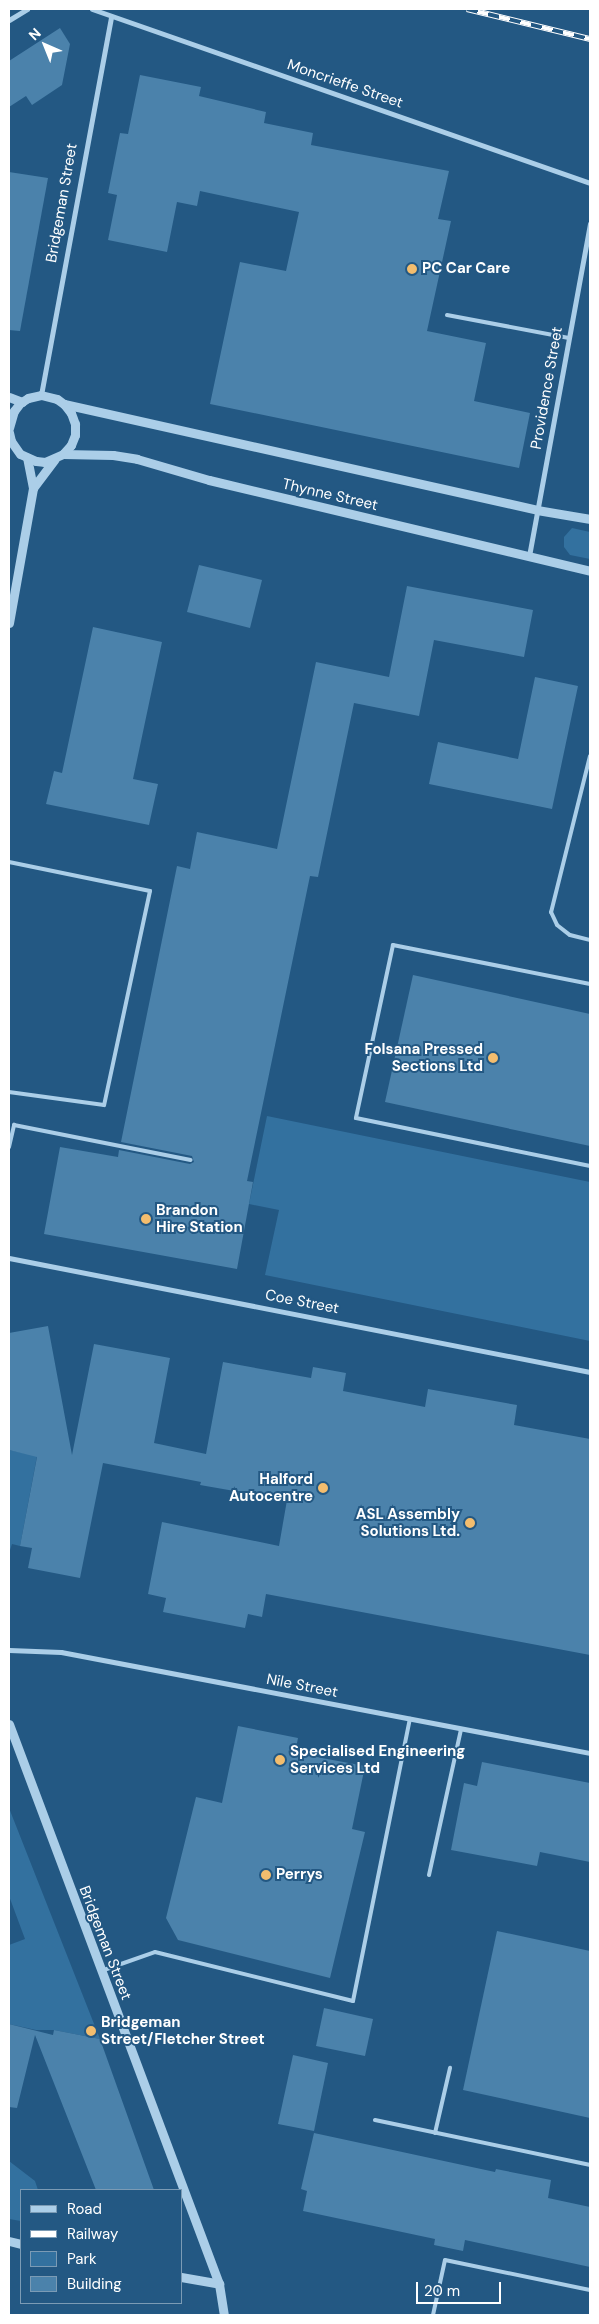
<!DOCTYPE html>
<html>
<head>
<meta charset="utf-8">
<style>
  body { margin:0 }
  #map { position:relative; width:599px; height:2324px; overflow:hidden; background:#235883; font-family:"DM Sans",sans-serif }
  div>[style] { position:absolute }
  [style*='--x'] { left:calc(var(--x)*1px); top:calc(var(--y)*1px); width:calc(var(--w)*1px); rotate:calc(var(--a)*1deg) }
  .green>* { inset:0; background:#33719f }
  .building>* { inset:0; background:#4b82ab }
  .service>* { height:4px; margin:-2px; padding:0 2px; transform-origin:2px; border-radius:2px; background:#abcee8 }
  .minor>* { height:5px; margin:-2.5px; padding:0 2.5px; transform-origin:2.5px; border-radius:2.5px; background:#abcee8 }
  .tertiary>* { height:9px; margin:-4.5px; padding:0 4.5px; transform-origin:4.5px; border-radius:4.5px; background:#abcee8 }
  .rail>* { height:5.5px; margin-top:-2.75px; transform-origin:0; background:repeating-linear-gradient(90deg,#235883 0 11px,#fff 0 22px); box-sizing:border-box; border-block:1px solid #fff }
  .dots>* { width:14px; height:14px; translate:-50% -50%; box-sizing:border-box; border:2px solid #235883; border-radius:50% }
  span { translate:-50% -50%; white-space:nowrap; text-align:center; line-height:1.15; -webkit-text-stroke:4px #235883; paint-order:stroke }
  .street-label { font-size:15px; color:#fff }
  .poi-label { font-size:15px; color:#fff; font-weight:700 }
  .left { translate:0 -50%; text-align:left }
  .right { translate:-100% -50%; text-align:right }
  .frame { position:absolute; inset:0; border:10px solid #fff; pointer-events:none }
  .legend { position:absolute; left:20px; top:2189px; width:162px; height:115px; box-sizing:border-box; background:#235883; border:1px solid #7b9bb5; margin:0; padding:6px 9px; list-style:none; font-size:15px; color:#fff }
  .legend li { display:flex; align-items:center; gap:10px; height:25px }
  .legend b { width:25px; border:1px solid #7b9bb5 }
  .north { position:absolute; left:20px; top:20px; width:50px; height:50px; -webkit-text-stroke:4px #235883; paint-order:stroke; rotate:316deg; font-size:14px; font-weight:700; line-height:20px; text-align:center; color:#fff }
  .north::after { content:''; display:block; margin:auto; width:18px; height:22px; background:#fff; clip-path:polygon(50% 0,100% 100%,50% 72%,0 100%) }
  .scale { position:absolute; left:416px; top:2282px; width:85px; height:22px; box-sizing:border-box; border:2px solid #fff; border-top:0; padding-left:6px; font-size:15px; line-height:18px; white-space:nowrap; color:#fff; -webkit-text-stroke:4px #235883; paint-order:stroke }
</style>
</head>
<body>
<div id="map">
  <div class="green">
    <div style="clip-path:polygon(572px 528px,590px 532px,590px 559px,570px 555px,564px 547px,564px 537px)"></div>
    <div style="clip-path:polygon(267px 1116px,590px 1182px,590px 1341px,265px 1275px,279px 1210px,249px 1204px)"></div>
    <div style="clip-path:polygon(9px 1450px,37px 1456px,20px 1546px,12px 1544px,9px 1553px)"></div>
    <div style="clip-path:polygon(9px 1808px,100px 2039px,54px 2030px,36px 2030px,9px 2024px,9px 1945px,25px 1939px,9px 1896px)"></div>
    <div style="clip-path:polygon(9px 2161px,35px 2181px,38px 2190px,21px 2190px,21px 2221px,9px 2219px)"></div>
  </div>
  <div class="building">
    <div style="clip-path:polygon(60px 28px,70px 44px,62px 85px,32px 105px,26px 96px,9px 107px,9px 61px)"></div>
    <div style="clip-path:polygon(140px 75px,201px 87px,199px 96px,266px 112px,264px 123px,313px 133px,311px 145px,449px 171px,438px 219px,451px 221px,427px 331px,486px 343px,474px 401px,530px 413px,519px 468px,210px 404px,240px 262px,286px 271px,299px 212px,200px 191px,197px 206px,177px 202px,167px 252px,108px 240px,117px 195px,108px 193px,120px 133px,128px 134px)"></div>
    <div style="clip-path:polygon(9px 172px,48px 178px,20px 331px,9px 330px)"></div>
    <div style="clip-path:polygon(199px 565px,262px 580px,250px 628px,187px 612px)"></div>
    <div style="clip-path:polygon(407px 586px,533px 610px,524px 657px,434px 640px,419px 716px,354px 703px,318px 877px,310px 876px,247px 1181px,253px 1182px,237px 1269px,44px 1234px,60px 1147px,118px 1157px,119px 1150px,190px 1164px,194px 1162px,192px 1156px,121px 1142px,177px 866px,190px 869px,197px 832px,277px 849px,316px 662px,389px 677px)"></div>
    <div style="clip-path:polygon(93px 627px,162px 642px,133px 779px,158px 784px,149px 825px,46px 804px,54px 771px,62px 773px)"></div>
    <div style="clip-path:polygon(535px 677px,578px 686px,552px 809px,429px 784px,438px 742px,518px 759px)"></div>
    <div style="clip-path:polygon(413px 975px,590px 1014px,590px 1146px,385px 1102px)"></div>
    <div style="clip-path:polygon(48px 1326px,72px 1455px,94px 1344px,170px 1358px,154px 1443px,206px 1454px,223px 1362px,311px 1378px,313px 1367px,346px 1373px,343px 1391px,425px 1407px,428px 1389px,517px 1405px,514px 1425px,590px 1439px,590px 1655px,266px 1594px,262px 1617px,248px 1614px,245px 1628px,163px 1612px,166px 1598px,148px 1594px,162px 1522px,279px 1546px,287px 1500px,200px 1485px,201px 1482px,103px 1463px,80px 1578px,28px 1568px,32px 1548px,20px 1546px,37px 1457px,9px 1450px,9px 1333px)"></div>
    <div style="clip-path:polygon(238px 1726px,298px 1738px,295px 1753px,365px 1766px,352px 1829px,365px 1832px,330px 1978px,178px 1940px,166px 1918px,196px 1797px,222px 1803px)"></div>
    <div style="clip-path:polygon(482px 1762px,590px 1783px,590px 1862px,540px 1852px,537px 1866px,451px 1850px,464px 1783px,477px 1786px)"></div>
    <div style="clip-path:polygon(497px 1931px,590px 1951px,590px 2118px,463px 2090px)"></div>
    <div style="clip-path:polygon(324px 2008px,373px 2019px,365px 2056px,316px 2046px)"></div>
    <div style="clip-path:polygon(9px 2024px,53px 2035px,54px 2030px,100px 2039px,154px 2190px,96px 2190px,35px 2035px,17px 2108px,9px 2107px)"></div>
    <div style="clip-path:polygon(293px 2055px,328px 2063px,314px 2131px,278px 2124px)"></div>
    <div style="clip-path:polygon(314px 2133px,495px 2172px,496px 2169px,551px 2180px,548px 2198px,590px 2207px,590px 2267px,465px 2240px,463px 2251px,434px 2245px,435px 2239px,303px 2211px,307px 2191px,301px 2189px)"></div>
  </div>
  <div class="service">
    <div style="--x:447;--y:315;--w:124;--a:10.7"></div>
    <div style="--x:590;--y:756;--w:161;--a:104"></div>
    <div style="--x:551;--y:912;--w:14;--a:65"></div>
    <div style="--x:557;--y:925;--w:16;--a:38"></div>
    <div style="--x:570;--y:935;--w:21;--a:14"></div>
    <div style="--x:9;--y:862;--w:144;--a:11.6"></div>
    <div style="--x:150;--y:891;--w:219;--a:102.1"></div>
    <div style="--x:104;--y:1105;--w:96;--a:-172.2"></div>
    <div style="--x:590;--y:984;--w:201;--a:-168.8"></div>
    <div style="--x:393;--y:945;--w:177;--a:102.1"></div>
    <div style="--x:356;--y:1118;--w:239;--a:11.6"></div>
    <div style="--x:9;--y:1147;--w:23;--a:-77"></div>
    <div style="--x:14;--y:1125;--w:180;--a:11.2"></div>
    <div style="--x:429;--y:1875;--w:149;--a:-77.6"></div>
    <div style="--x:101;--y:1971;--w:57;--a:-19.4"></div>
    <div style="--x:155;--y:1952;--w:204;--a:13.9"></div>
    <div style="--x:353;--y:2001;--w:288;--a:-78.6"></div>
    <div style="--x:375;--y:2120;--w:220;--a:11.8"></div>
    <div style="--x:435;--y:2133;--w:67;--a:-77"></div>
    <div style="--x:433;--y:2315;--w:56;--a:-77.7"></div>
    <div style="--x:445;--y:2260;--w:148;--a:11.7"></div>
  </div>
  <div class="minor">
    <div style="--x:92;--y:9;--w:528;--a:19.26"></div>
    <div style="--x:9;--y:20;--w:21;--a:-31"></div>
    <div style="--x:41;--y:395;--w:385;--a:-79.5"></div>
    <div style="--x:529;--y:556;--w:338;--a:-79.6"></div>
    <div style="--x:9;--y:1258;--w:592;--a:11.1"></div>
    <div style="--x:9;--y:1650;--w:52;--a:2.2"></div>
    <div style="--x:61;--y:1652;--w:539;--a:10.81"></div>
  </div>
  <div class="tertiary">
    <div style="--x:9;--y:397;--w:14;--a:21"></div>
    <div style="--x:64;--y:404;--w:485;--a:12.6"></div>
    <div style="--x:537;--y:510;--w:54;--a:9.6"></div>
    <div style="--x:9;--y:428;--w:18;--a:-74"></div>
    <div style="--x:14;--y:411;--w:10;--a:-53"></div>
    <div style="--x:20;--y:403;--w:9;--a:-32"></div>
    <div style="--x:28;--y:398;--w:13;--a:-13"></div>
    <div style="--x:41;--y:395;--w:16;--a:14"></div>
    <div style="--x:57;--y:399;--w:9;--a:36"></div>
    <div style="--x:64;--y:404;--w:11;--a:52"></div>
    <div style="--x:71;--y:413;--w:12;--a:70"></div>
    <div style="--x:75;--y:424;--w:11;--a:90"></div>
    <div style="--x:75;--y:435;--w:11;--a:112"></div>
    <div style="--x:71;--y:445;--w:12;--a:132"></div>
    <div style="--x:63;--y:454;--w:20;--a:156"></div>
    <div style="--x:45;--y:462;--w:9;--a:-174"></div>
    <div style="--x:36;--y:461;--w:17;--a:-156"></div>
    <div style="--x:20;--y:454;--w:16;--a:-125"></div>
    <div style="--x:11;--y:441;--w:9;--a:-103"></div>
    <div style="--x:63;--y:454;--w:50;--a:1.1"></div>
    <div style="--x:113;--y:455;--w:24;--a:9"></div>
    <div style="--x:137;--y:459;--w:75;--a:16.3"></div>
    <div style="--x:209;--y:480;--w:392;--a:13.4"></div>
    <div style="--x:33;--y:488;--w:36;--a:-53"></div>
    <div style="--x:9;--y:623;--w:137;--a:-79.9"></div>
    <div style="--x:33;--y:488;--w:31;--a:-101"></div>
    <div style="--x:9;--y:1724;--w:598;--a:69.44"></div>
    <div style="--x:219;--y:2284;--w:31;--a:81"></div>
    <div style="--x:9;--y:2241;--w:12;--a:14"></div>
    <div style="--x:181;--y:2277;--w:39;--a:10"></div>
  </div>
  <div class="rail">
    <div style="--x:467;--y:9;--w:127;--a:13.7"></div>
  </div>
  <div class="dots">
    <div style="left:412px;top:269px;background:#f3bd6e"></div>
    <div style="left:493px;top:1058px;background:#f3bd6e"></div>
    <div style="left:146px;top:1219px;background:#f3bd6e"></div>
    <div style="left:323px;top:1488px;background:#f3bd6e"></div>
    <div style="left:470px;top:1523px;background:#f3bd6e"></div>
    <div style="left:280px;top:1760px;background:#f3bd6e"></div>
    <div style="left:266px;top:1875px;background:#f3bd6e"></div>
    <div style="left:91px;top:2031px;background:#f3bd6e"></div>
  </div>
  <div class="street-label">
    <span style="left:345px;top:84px;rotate:19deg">Moncrieffe Street</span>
    <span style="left:62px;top:203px;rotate:-80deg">Bridgeman Street</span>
    <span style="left:547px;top:388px;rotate:-80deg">Providence Street</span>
    <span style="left:330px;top:495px;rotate:13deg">Thynne Street</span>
    <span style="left:302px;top:1302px;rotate:11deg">Coe Street</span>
    <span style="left:302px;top:1686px;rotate:11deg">Nile Street</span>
    <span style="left:105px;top:1943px;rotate:69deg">Bridgeman Street</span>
  </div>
  <div class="poi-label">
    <span class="left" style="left:422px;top:269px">PC Car Care</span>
    <span class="right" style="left:483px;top:1058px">Folsana Pressed<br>Sections Ltd</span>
    <span class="left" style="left:156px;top:1219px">Brandon<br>Hire Station</span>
    <span class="right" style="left:313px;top:1488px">Halford<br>Autocentre</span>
    <span class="right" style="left:460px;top:1523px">ASL Assembly<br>Solutions Ltd.</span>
    <span class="left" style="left:290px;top:1760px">Specialised Engineering<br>Services Ltd</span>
    <span class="left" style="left:276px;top:1875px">Perrys</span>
    <span class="left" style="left:101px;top:2031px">Bridgeman<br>Street/Fletcher Street</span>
  </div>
  <div class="frame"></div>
  <ul class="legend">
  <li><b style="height:6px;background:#abcee8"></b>Road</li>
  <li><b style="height:6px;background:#fff"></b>Railway</li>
  <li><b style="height:14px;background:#33719f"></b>Park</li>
  <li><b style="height:14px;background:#4b82ab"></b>Building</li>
  </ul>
  <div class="north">N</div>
  <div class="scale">20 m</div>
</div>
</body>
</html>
